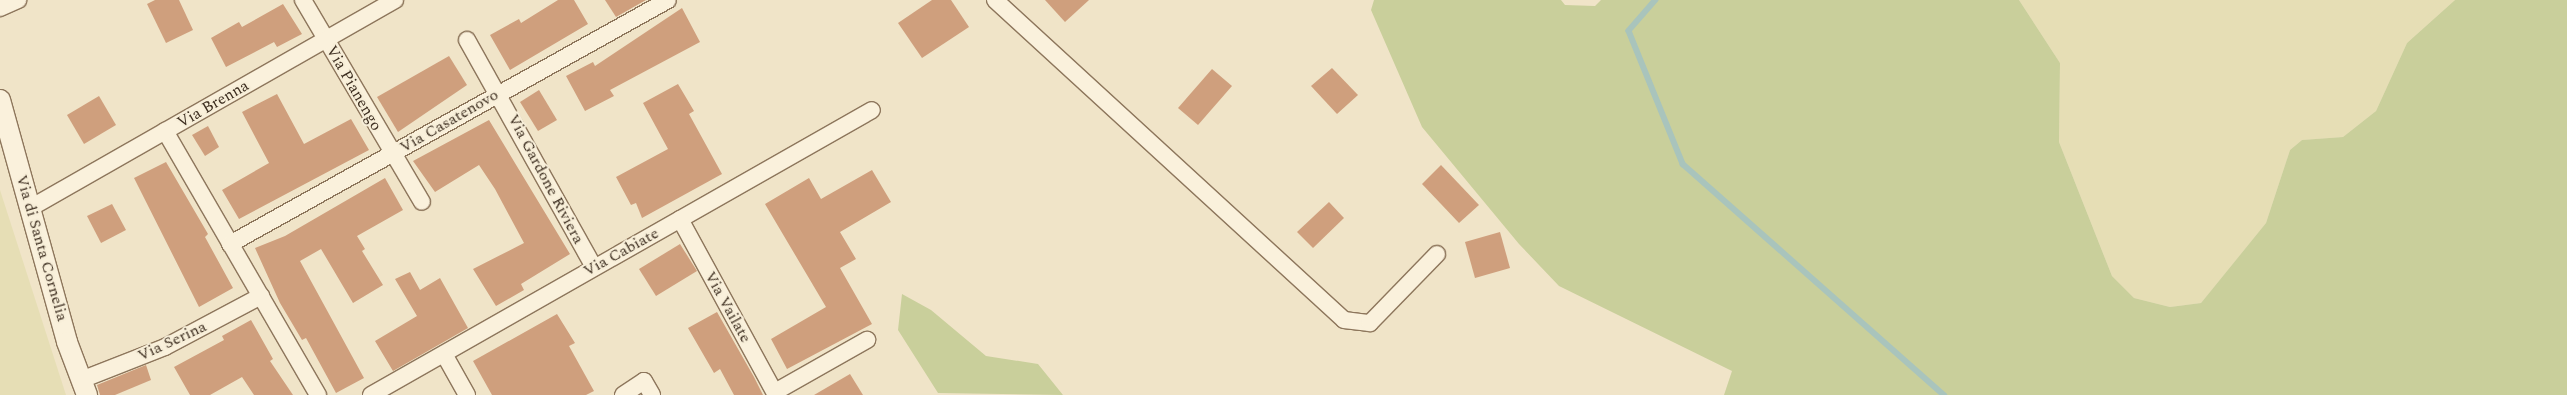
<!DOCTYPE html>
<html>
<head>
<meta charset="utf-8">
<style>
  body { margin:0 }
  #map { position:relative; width:2567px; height:395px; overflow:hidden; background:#f0e4c8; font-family:Spectral,serif }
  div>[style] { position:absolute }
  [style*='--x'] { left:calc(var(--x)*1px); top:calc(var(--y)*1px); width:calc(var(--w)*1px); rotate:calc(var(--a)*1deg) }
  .farmland>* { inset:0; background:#e6deb5 }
  .green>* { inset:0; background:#c9cf9b }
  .stream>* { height:5.5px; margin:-2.75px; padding:0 2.75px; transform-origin:2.75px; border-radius:2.75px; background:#a9c4bc }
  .building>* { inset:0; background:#cf9f7d }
  .roads { filter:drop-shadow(1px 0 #8d765c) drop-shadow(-1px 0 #8d765c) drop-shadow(0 1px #8d765c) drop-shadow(0 -1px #8d765c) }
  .minor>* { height:16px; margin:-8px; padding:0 8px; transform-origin:8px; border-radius:8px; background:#faf1dc }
  .tertiary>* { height:20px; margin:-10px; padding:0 10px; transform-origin:10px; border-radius:10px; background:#faf1dc }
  span { translate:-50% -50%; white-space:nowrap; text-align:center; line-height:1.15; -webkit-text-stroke:4px #f7eed8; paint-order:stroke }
  .street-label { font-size:16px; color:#3d2e20 }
</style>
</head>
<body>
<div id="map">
  <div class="farmland">
    <div style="clip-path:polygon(2019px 0,2455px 0,2407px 43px,2376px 111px,2343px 137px,2302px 140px,2290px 150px,2266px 223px,2201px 303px,2170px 307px,2134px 298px,2112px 276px,2059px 142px,2060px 63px)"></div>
    <div style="clip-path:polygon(0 190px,66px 395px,0 395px)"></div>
  </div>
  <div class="green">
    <div style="clip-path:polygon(1374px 0,1561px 0,1565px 5px,1595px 6px,1601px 0,2019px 0,2060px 63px,2059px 142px,2112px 276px,2134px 298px,2170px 307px,2201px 303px,2266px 223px,2290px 150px,2302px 140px,2343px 137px,2376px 111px,2407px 43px,2455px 0,2567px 0,2567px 395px,1724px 395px,1732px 371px,1559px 286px,1519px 244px,1422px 127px,1371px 10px)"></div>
    <div style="clip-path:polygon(902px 294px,931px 310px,986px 356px,1038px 364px,1063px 395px,938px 393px,898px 330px)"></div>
  </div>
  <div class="stream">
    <div style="--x:1656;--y:0;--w:41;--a:131.1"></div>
    <div style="--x:1629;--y:31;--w:144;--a:67.9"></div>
    <div style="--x:1683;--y:164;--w:349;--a:41.5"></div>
  </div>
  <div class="building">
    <div style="clip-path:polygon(155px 0,179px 0,193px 30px,166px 43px,147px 4px)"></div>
    <div style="clip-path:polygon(558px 0,574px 0,588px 24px,510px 70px,490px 35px,519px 19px,521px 23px)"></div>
    <div style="clip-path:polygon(605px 0,646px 0,616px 17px)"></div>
    <div style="clip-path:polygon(932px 0,951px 0,969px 27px,922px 58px,898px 23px)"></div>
    <div style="clip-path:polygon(1045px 0,1089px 0,1065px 22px)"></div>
    <div style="clip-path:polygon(283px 4px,302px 34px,277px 47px,274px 42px,226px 67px,211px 38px,239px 22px,242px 27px)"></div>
    <div style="clip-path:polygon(682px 8px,700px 42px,610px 90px,614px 96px,585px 111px,566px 76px,593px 62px,595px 66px)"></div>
    <div style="clip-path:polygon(449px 56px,467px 85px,398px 132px,377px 97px)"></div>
    <div style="clip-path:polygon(1332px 68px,1358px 95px,1337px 114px,1311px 86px)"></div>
    <div style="clip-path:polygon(1212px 69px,1232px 86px,1198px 125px,1178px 108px)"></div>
    <div style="clip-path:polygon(678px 84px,694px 111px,689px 114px,722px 174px,642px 218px,636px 203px,631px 205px,616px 177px,668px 149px,643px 103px)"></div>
    <div style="clip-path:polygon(539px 90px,557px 120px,538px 131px,520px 102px)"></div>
    <div style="clip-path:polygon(277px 94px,304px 144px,351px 119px,369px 150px,239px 219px,222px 190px,269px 163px,242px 112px)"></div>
    <div style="clip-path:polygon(99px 96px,116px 125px,84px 144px,67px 115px)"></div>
    <div style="clip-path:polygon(489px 120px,570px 254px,521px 284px,524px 290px,496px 306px,473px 269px,524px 243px,495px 189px,479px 165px,435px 192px,413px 161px)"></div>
    <div style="clip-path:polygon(208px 126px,219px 147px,205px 156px,192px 135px)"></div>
    <div style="clip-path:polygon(166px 162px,208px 234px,205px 237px,233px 288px,199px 307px,134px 178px)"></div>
    <div style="clip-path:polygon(1441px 165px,1479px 205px,1459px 223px,1422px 184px)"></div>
    <div style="clip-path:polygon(872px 170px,891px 202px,840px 232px,856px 259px,840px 268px,872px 324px,787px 369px,771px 339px,826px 307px,765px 204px,809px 178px,821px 199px)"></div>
    <div style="clip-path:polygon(385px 178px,403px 210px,357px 236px,365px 249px,362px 251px,383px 285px,353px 303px,321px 249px,300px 261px,364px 378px,336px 393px,306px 338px,302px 340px,280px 303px,255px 248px,285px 236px)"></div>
    <div style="clip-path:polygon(1329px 202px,1344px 218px,1313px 248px,1297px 232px)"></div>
    <div style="clip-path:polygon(112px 204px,126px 230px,101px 243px,87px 216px)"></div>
    <div style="clip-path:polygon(1500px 232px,1510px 268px,1475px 278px,1465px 242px)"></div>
    <div style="clip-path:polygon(680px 244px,697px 271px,656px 296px,639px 269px)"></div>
    <div style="clip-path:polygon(410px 272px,420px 290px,440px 278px,468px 328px,393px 371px,375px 341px,417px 316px,395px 279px)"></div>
    <div style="clip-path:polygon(717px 312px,754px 377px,763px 395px,734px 395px,720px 369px,714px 373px,688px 328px)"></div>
    <div style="clip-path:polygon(557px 314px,575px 343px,569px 346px,594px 391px,586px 395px,492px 395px,473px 361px)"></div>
    <div style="clip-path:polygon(251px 320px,273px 359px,270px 361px,293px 395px,254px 395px,242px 377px,210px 395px,190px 395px,174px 367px,224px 340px,222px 336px)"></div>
    <div style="clip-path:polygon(146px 365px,151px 380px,115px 395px,100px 395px,97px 385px)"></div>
    <div style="clip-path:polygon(850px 374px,863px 395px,814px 395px)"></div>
  </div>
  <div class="roads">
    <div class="minor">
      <div style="--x:303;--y:0;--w:234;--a:59.5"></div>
      <div style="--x:995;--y:0;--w:473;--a:42.5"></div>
      <div style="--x:1344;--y:320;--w:26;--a:7"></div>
      <div style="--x:1370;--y:323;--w:96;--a:-45.8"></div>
      <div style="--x:0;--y:8;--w:20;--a:-24"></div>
      <div style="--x:467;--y:40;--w:260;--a:60.8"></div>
      <div style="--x:165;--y:131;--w:305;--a:59.9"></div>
      <div style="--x:32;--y:207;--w:418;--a:-29.7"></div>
      <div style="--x:680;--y:219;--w:200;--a:61.4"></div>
      <div style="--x:230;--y:244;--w:501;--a:-29.12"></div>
      <div style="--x:444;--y:354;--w:47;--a:60.7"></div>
      <div style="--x:81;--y:380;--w:90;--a:-21.4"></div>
      <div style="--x:165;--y:347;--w:109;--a:-28"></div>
      <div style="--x:775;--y:392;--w:106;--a:-29.5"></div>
      <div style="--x:371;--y:395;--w:576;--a:-29.63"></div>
      <div style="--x:623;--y:395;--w:25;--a:-34"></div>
      <div style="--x:644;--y:381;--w:16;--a:60"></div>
    </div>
    <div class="tertiary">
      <div style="--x:0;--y:100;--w:251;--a:74.5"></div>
      <div style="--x:67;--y:342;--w:57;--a:69.3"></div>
    </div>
  </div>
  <div class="street-label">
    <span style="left:354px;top:88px;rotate:60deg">Via Pianengo</span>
    <span style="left:213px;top:104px;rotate:-30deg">Via Brenna</span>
    <span style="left:449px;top:121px;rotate:-30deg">Via Casatenovo</span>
    <span style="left:546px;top:179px;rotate:62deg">Via Gardone Riviera</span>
    <span style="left:42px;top:248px;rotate:74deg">Via di Santa Cornelia</span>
    <span style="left:621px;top:252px;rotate:-29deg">Via Cabiate</span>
    <span style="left:728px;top:307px;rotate:61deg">Via Vailate</span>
    <span style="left:172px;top:341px;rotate:-25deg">Via Serina</span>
  </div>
</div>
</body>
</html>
